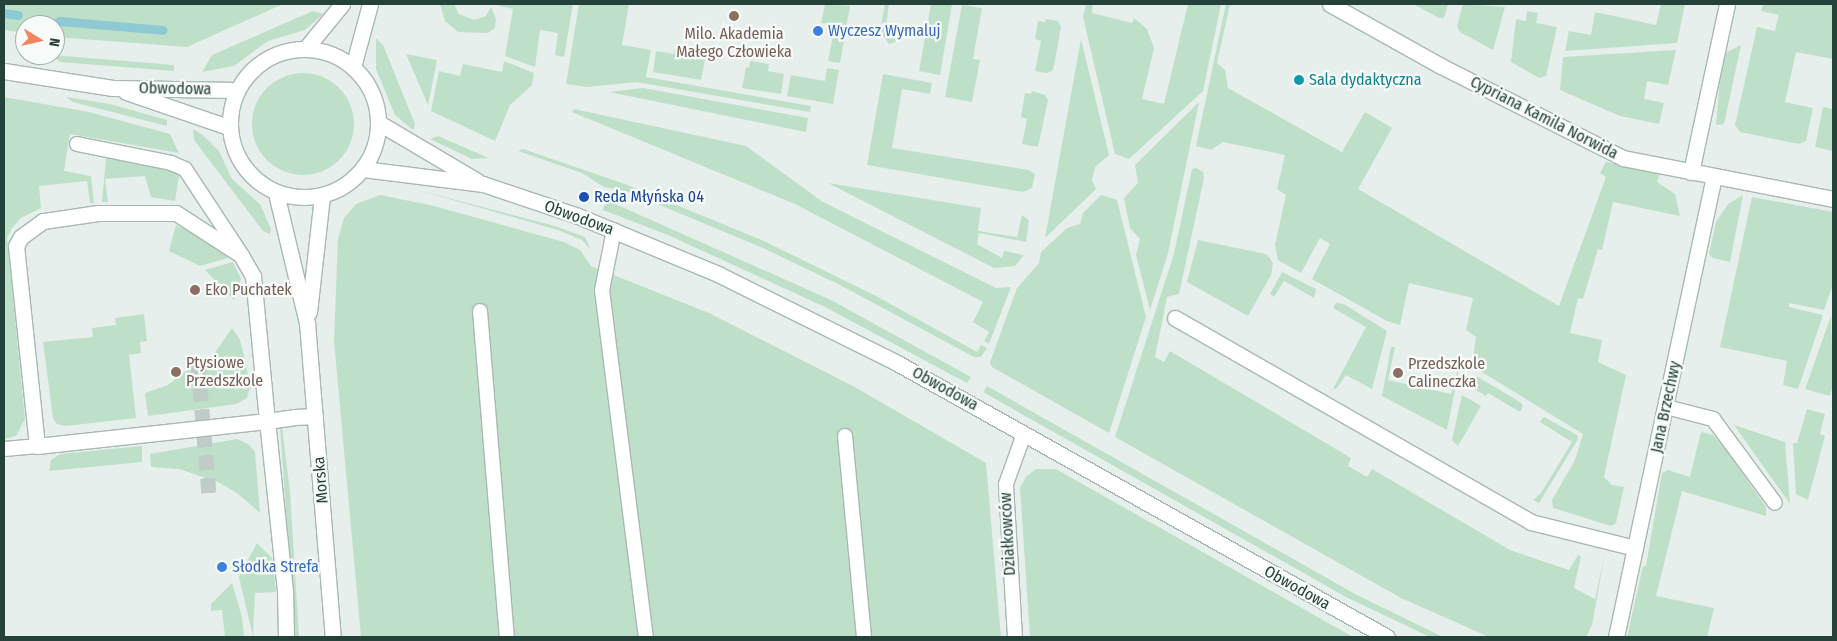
<!DOCTYPE html>
<html>
<head>
<meta charset="utf-8">
<style>
  body { margin:0 }
  #map { position:relative; width:1837px; height:641px; overflow:hidden; background:#e6efeb; font-family:"Fira Sans Condensed",sans-serif }
  div>[style] { position:absolute }
  [style*='--x'] { left:calc(var(--x)*1px); top:calc(var(--y)*1px); width:calc(var(--w)*1px); rotate:calc(var(--a)*1deg) }
  .green>* { inset:0; background:#bfe0c8 }
  .round { border-radius:50% }
  .stream>* { height:9px; margin:-4.5px; padding:0 4.5px; transform-origin:4.5px; border-radius:4.5px; background:#8ec9d4 }
  .street-tunnel>* { height:15px; margin-top:-7.5px; transform-origin:0; background:repeating-linear-gradient(90deg,#bfccc8 0 15px,transparent 0 23px) }
  .roads { filter:drop-shadow(1px 0 #a8b8b2) drop-shadow(-1px 0 #a8b8b2) drop-shadow(0 1px #a8b8b2) drop-shadow(0 -1px #a8b8b2) }
  .lane>* { height:14px; margin:-7px; padding:0 7px; transform-origin:7px; border-radius:7px; background:#fff }
  .street>* { height:15px; margin:-7.5px; padding:0 7.5px; transform-origin:7.5px; border-radius:7.5px; background:#fff }
  .secondary>* { height:15px; margin:-7.5px; padding:0 7.5px; transform-origin:7.5px; border-radius:7.5px; background:#fff }
  .secondary>.ring { margin:-7.5px; padding:0; box-sizing:content-box; background:none; border:15px solid #fff; border-radius:50% }
  .dots>* { width:14px; height:14px; translate:-50% -50%; box-sizing:border-box; border:2px solid #f7fbf9; border-radius:50% }
  span { translate:-50% -50%; white-space:nowrap; text-align:center; line-height:1.15; -webkit-text-stroke:4.5px #f7fbf9; paint-order:stroke }
  .shop-label { font-size:16px; color:#366cbe }
  .left { translate:0 -50%; text-align:left }
  .education-label { font-size:16px; color:#785e54 }
  .culture-label { font-size:16px; color:#0d838f }
  .street-label { font-size:16px; color:#24423a }
  .transit-label { font-size:16px; color:#164399 }
  .frame { position:absolute; inset:0; border:5px solid #24423a; pointer-events:none }
  .north { position:absolute; left:15px; top:15px; width:50px; height:50px; box-sizing:border-box; background:#f7fbf9; border:1px solid #a3b1ad; border-radius:50%; rotate:99deg; font-size:14px; font-weight:700; line-height:20px; text-align:center; color:#24423a }
  .north::after { content:''; display:block; margin:auto; width:18px; height:22px; background:#f4845f; clip-path:polygon(50% 0,100% 100%,50% 72%,0 100%) }
</style>
</head>
<body>
<div id="map">
  <div class="green">
    <div style="clip-path:polygon(4px 4px,283px 4px,187px 47px,55px 37px,55px 25px,25px 25px,25px 33px,4px 30px)"></div>
    <div style="clip-path:polygon(440px 4px,454px 4px,459px 14px,474px 20px,486px 16px,491px 7px,496px 19px,495px 28px,488px 33px,458px 32px,445px 21px)"></div>
    <div style="clip-path:polygon(573px 4px,564px 57px,555px 55px,558px 33px,540px 30px,535px 67px,505px 56px,513px 9px,492px 4px)"></div>
    <div style="clip-path:polygon(579px 4px,629px 4px,622px 45px,651px 50px,646px 77px,811px 106px,810px 112px,636px 82px,587px 87px,566px 84px)"></div>
    <div style="clip-path:polygon(825px 4px,850px 6px,840px 63px,828px 61px,835px 25px,821px 23px)"></div>
    <div style="clip-path:polygon(885px 4px,889px 4px,886px 26px,903px 29px,901px 40px,889px 44px,880px 31px)"></div>
    <div style="clip-path:polygon(931px 4px,952px 4px,940px 75px,919px 71px)"></div>
    <div style="clip-path:polygon(1086px 4px,1093px 4px,1092px 13px,1132px 23px,1134px 18px,1147px 29px,1154px 48px,1142px 99px,1164px 104px,1188px 4px,1221px 4px,1203px 91px,1129px 159px,1115px 154px,1083px 17px)"></div>
    <div style="clip-path:polygon(1226px 4px,1230px 4px,1217px 63px,1225px 70px,1228px 88px,1342px 152px,1365px 112px,1392px 128px,1358px 189px,1559px 306px,1606px 177px,1600px 173px,1606px 162px,1660px 173px,1657px 182px,1675px 194px,1680px 216px,1613px 202px,1602px 250px,1598px 249px,1583px 299px,1578px 298px,1570px 333px,1602px 340px,1598px 362px,1626px 375px,1604px 477px,1612px 485px,1624px 487px,1616px 523px,1611px 526px,1553px 508px,1552px 500px,1575px 460px,1583px 434px,1472px 366px,1476px 337px,1466px 330px,1473px 298px,1409px 283px,1400px 325px,1387px 321px,1312px 279px,1330px 244px,1320px 238px,1301px 273px,1278px 260px,1275px 245px,1286px 195px,1277px 189px,1285px 155px,1223px 142px,1211px 150px,1196px 146px)"></div>
    <div style="clip-path:polygon(1413px 4px,1448px 4px,1444px 18px,1439px 18px)"></div>
    <div style="clip-path:polygon(1463px 4px,1505px 7px,1493px 50px,1460px 32px,1457px 26px)"></div>
    <div style="clip-path:polygon(1661px 4px,1685px 4px,1677px 43px,1565px 51px,1569px 31px,1591px 35px,1595px 12px,1656px 25px)"></div>
    <div style="clip-path:polygon(1763px 4px,1833px 4px,1833px 59px,1796px 52px,1785px 102px,1813px 108px,1806px 141px,1799px 144px,1740px 132px,1735px 125px,1757px 27px,1775px 31px,1777px 22px,1779px 15px,1761px 11px)"></div>
    <div style="clip-path:polygon(962px 5px,982px 8px,973px 59px,980px 60px,972px 102px,945px 97px)"></div>
    <div style="clip-path:polygon(313px 11px,323px 14px,305px 30px,268px 41px,234px 66px,202px 72px,212px 55px)"></div>
    <div style="clip-path:polygon(1527px 11px,1538px 13px,1536px 23px,1557px 27px,1546px 76px,1539px 78px,1511px 62px,1516px 19px,1526px 21px)"></div>
    <div style="clip-path:polygon(1046px 19px,1058px 21px,1061px 27px,1054px 66px,1052px 71px,1047px 73px,1035px 71px,1041px 41px,1035px 39px,1038px 21px,1045px 22px)"></div>
    <div style="clip-path:polygon(376px 38px,383px 45px,415px 124px,413px 130px,395px 115px,376px 69px)"></div>
    <div style="clip-path:polygon(1081px 39px,1109px 155px,1095px 167px,1092px 180px,1096px 189px,1045px 238px)"></div>
    <div style="clip-path:polygon(1741px 45px,1724px 124px,1716px 125px,1722px 55px)"></div>
    <div style="clip-path:polygon(675px 48px,693px 51px,693px 58px,705px 60px,701px 80px,653px 72px,656px 51px,674px 54px)"></div>
    <div style="clip-path:polygon(1676px 50px,1668px 85px,1647px 81px,1644px 99px,1664px 103px,1659px 124px,1620px 116px,1560px 90px,1563px 57px)"></div>
    <div style="clip-path:polygon(406px 54px,437px 60px,428px 105px)"></div>
    <div style="clip-path:polygon(52px 55px,174px 65px,174px 71px,60px 62px)"></div>
    <div style="clip-path:polygon(504px 61px,534px 73px,532px 85px,510px 105px,495px 141px,431px 111px,439px 71px,460px 76px,463px 64px,502px 72px)"></div>
    <div style="clip-path:polygon(750px 61px,769px 64px,768px 71px,784px 74px,781px 94px,742px 88px,746px 67px,749px 68px)"></div>
    <div style="clip-path:polygon(827px 68px,839px 70px,833px 104px,787px 96px,791px 75px,825px 81px)"></div>
    <div class="round" style="left:252px;top:73px;width:102px;height:102px"></div>
    <div style="clip-path:polygon(883px 74px,932px 83px,930px 94px,902px 89px,892px 148px,1029px 170px,1035px 174px,1032px 188px,1023px 192px,867px 165px)"></div>
    <div style="clip-path:polygon(643px 88px,808px 118px,806px 132px,609px 92px)"></div>
    <div style="clip-path:polygon(1032px 91px,1045px 95px,1048px 100px,1038px 147px,1022px 144px,1027px 119px,1021px 117px,1025px 93px,1031px 94px)"></div>
    <div style="clip-path:polygon(4px 97px,89px 112px,170px 134px,179px 153px,70px 134px,64px 171px,91px 176px,94px 203px,90px 203px,87px 181px,39px 186px,41px 208px,21px 218px,12px 228px,7px 238px,25px 419px,16px 436px,4px 439px)"></div>
    <div style="clip-path:polygon(66px 97px,110px 104px,167px 120px,167px 126px,73px 102px)"></div>
    <div style="clip-path:polygon(1199px 102px,1168px 253px,1150px 310px,1136px 255px,1140px 239px,1130px 228px,1124px 198px,1138px 183px,1135px 165px)"></div>
    <div style="clip-path:polygon(1823px 107px,1833px 109px,1833px 151px,1815px 147px)"></div>
    <div style="clip-path:polygon(574px 109px,746px 146px,823px 202px,996px 288px,1011px 287px,989px 344px,984px 341px,989px 332px,973px 322px,983px 302px,795px 204px,572px 112px)"></div>
    <div style="clip-path:polygon(193px 129px,203px 135px,219px 151px,232px 179px,260px 204px,271px 229px,270px 234px,263px 231px,194px 140px)"></div>
    <div style="clip-path:polygon(438px 136px,489px 158px,472px 159px,430px 139px)"></div>
    <div style="clip-path:polygon(523px 149px,625px 184px,764px 241px,876px 296px,977px 352px,981px 345px,987px 348px,981px 357px,974px 357px,840px 285px,763px 248px,626px 191px,604px 187px,582px 173px,518px 151px)"></div>
    <div style="clip-path:polygon(106px 158px,169px 169px,179px 175px,175px 201px,151px 197px,145px 176px,105px 179px,108px 202px,102px 202px)"></div>
    <div style="clip-path:polygon(1196px 168px,1203px 172px,1204px 178px,1179px 294px,1167px 297px,1155px 357px,1164px 362px,1170px 351px,1351px 458px,1348px 466px,1367px 477px,1372px 469px,1510px 550px,1569px 570px,1578px 555px,1581px 557px,1574px 588px,1595px 599px,1605px 553px,1592px 625px,1586px 637px,1489px 637px,1401px 598px,1115px 437px,1174px 254px,1192px 169px)"></div>
    <div style="clip-path:polygon(828px 183px,981px 208px,978px 231px,1017px 237px,1022px 215px,1029px 220px,1026px 242px,979px 233px,977px 244px,1002px 258px,1004px 251px,1024px 255px,1015px 266px,994px 268px)"></div>
    <div style="clip-path:polygon(414px 189px,555px 226px,585px 237px,591px 250px,582px 240px,558px 230px)"></div>
    <div style="clip-path:polygon(380px 195px,430px 205px,564px 242px,580px 250px,591px 266px,709px 313px,853px 386px,986px 463px,1001px 637px,361px 637px,334px 341px,338px 239px,344px 218px,356px 204px)"></div>
    <div style="clip-path:polygon(1101px 195px,1117px 200px,1146px 317px,1109px 433px,992px 367px,990px 362px,1017px 288px,1039px 263px,1041px 252px,1067px 228px,1080px 224px,1083px 213px)"></div>
    <div style="clip-path:polygon(1743px 195px,1730px 262px,1713px 258px,1709px 254px,1716px 222px,1728px 204px)"></div>
    <div style="clip-path:polygon(1752px 197px,1833px 212px,1833px 284px,1824px 310px,1789px 303px,1789px 307px,1823px 315px,1798px 389px,1783px 385px,1787px 361px,1720px 347px)"></div>
    <div style="clip-path:polygon(606px 200px,831px 300px,971px 377px,967px 383px,825px 307px,668px 235px,603px 210px)"></div>
    <div style="clip-path:polygon(176px 225px,215px 244px,228px 258px,200px 266px,169px 251px)"></div>
    <div style="clip-path:polygon(1198px 240px,1266px 254px,1269px 257px,1273px 263px,1271px 275px,1248px 316px,1187px 282px)"></div>
    <div style="clip-path:polygon(233px 262px,241px 279px,234px 300px,205px 270px)"></div>
    <div style="clip-path:polygon(1282px 272px,1316px 289px,1314px 298px,1284px 281px,1274px 297px,1270px 294px)"></div>
    <div style="clip-path:polygon(1336px 303px,1344px 304px,1387px 331px,1372px 389px,1346px 375px,1337px 388px,1333px 389px,1366px 327px,1333px 308px)"></div>
    <div style="clip-path:polygon(144px 314px,147px 341px,140px 342px,141px 353px,129px 355px,136px 418px,66px 426px,57px 424px,53px 418px,43px 342px,93px 337px,92px 328px,116px 325px,115px 318px)"></div>
    <div style="clip-path:polygon(1831px 316px,1833px 384px,1830px 396px,1805px 389px)"></div>
    <div style="clip-path:polygon(232px 328px,240px 340px,246px 364px,250px 388px,247px 398px,236px 404px,148px 416px,145px 393px,168px 385px,203px 358px,205px 367px)"></div>
    <div style="clip-path:polygon(1391px 347px,1395px 347px,1388px 380px,1451px 394px,1462px 354px,1447px 430px,1382px 396px)"></div>
    <div style="clip-path:polygon(1478px 377px,1520px 402px,1523px 406px,1520px 412px,1488px 393px,1486px 396px,1465px 384px,1470px 378px)"></div>
    <div style="clip-path:polygon(987px 386px,1357px 595px,1443px 637px,1430px 637px,1346px 597px,983px 392px)"></div>
    <div style="clip-path:polygon(1462px 395px,1481px 406px,1458px 446px,1452px 440px)"></div>
    <div style="clip-path:polygon(1807px 409px,1825px 414px,1820px 434px,1825px 436px,1808px 500px,1796px 494px,1793px 443px,1797px 443px)"></div>
    <div style="clip-path:polygon(1544px 417px,1577px 435px,1578px 439px,1539px 503px,1533px 500px,1541px 493px,1572px 442px,1540px 422px)"></div>
    <div style="clip-path:polygon(1734px 425px,1785px 442px,1790px 504px)"></div>
    <div style="clip-path:polygon(280px 426px,282px 427px,290px 492px,299px 637px,295px 637px)"></div>
    <div style="clip-path:polygon(1701px 432px,1713px 435px,1726px 450px,1766px 507px,1766px 516px,1682px 491px,1656px 596px,1714px 608px,1707px 637px,1627px 637px,1643px 566px,1646px 566px,1662px 473px,1668px 470px,1690px 477px)"></div>
    <div style="clip-path:polygon(237px 439px,248px 444px,255px 452px,260px 513px,237px 493px,218px 482px,179px 469px,151px 467px,150px 454px)"></div>
    <div style="clip-path:polygon(142px 446px,142px 462px,49px 471px,51px 460px,60px 454px)"></div>
    <div style="clip-path:polygon(1036px 469px,1056px 469px,1353px 637px,1030px 637px,1020px 487px,1026px 477px)"></div>
    <div style="clip-path:polygon(257px 543px,272px 558px,276px 592px,255px 593px,253px 637px,239px 577px)"></div>
    <div style="clip-path:polygon(232px 583px,242px 617px,244px 637px,225px 637px,222px 610px,211px 611px,211px 604px)"></div>
  </div>
  <div class="stream">
    <div style="--x:4;--y:13;--w:14;--a:8"></div>
    <div style="--x:59;--y:21;--w:104;--a:4.9"></div>
  </div>
  <div class="street-tunnel">
    <div style="--x:198;--y:363;--w:131;--a:85.2"></div>
  </div>
  <div class="roads">
    <div class="lane">
      <div style="--x:77;--y:144;--w:96;--a:11.4"></div>
      <div style="--x:171;--y:163;--w:15;--a:23"></div>
      <div style="--x:185;--y:169;--w:102;--a:56.6"></div>
      <div style="--x:614;--y:230;--w:61;--a:101.3"></div>
      <div style="--x:602;--y:290;--w:350;--a:82.8"></div>
      <div style="--x:480;--y:311;--w:327;--a:85.3"></div>
      <div style="--x:1666;--y:407;--w:49;--a:14.3"></div>
      <div style="--x:1713;--y:419;--w:104;--a:53.6"></div>
      <div style="--x:845;--y:436;--w:202;--a:84.6"></div>
      <div style="--x:4;--y:449;--w:33;--a:-5"></div>
      <div style="--x:1015;--y:637;--w:153;--a:-93.4"></div>
      <div style="--x:1006;--y:484;--w:53;--a:-70.2"></div>
    </div>
    <div class="street">
      <div style="--x:1330;--y:4;--w:127;--a:29.2"></div>
      <div style="--x:1441;--y:66;--w:204;--a:26.8"></div>
      <div style="--x:1623;--y:158;--w:214;--a:11"></div>
      <div style="--x:1691;--y:172;--w:172;--a:-77.9"></div>
      <div style="--x:1175;--y:318;--w:410;--a:29.8"></div>
      <div style="--x:1531;--y:522;--w:107;--a:14"></div>
      <div style="--x:286;--y:637;--w:46;--a:-91.2"></div>
      <div style="--x:285;--y:591;--w:171;--a:-96"></div>
      <div style="--x:267;--y:421;--w:146;--a:-95.5"></div>
      <div style="--x:253;--y:276;--w:24;--a:-120"></div>
      <div style="--x:241;--y:255;--w:77;--a:-147.1"></div>
      <div style="--x:176;--y:213;--w:78;--a:180"></div>
      <div style="--x:98;--y:213;--w:56;--a:171.7"></div>
      <div style="--x:43;--y:221;--w:27;--a:144"></div>
      <div style="--x:21;--y:237;--w:10;--a:119"></div>
      <div style="--x:16;--y:246;--w:201;--a:84"></div>
      <div style="--x:37;--y:446;--w:231;--a:-6.2"></div>
      <div style="--x:267;--y:421;--w:27;--a:-8"></div>
      <div style="--x:294;--y:417;--w:21;--a:-3"></div>
      <div style="--x:1616;--y:637;--w:470;--a:-78"></div>
    </div>
    <div class="secondary">
      <div style="--x:306;--y:48;--w:57;--a:-50.7"></div>
      <div class="ring" style="left:230px;top:49px;width:133px;height:133px"></div>
      <div style="--x:353;--y:67;--w:65;--a:-74.9"></div>
      <div style="--x:4;--y:71;--w:110;--a:8.9"></div>
      <div style="--x:113;--y:88;--w:123;--a:0.9"></div>
      <div style="--x:126;--y:92;--w:108;--a:18.9"></div>
      <div style="--x:379;--y:123;--w:114;--a:30.6"></div>
      <div style="--x:363;--y:169;--w:121;--a:7.1"></div>
      <div style="--x:483;--y:184;--w:100;--a:18.6"></div>
      <div style="--x:578;--y:216;--w:152;--a:22.5"></div>
      <div style="--x:718;--y:274;--w:200;--a:26.4"></div>
      <div style="--x:897;--y:363;--w:561;--a:29.21"></div>
      <div style="--x:276;--y:193;--w:134;--a:76.6"></div>
      <div style="--x:307;--y:323;--w:315;--a:85.3"></div>
      <div style="--x:309;--y:312;--w:117;--a:-83.6"></div>
    </div>
  </div>
  <div class="dots">
    <div style="left:734px;top:16px;background:#8d6e63"></div>
    <div style="left:818px;top:31px;background:#3f7fe0"></div>
    <div style="left:1299px;top:80px;background:#0f9aa8"></div>
    <div style="left:584px;top:197px;background:#1a4fb4"></div>
    <div style="left:195px;top:290px;background:#8d6e63"></div>
    <div style="left:176px;top:372px;background:#8d6e63"></div>
    <div style="left:1398px;top:373px;background:#8d6e63"></div>
    <div style="left:222px;top:567px;background:#3f7fe0"></div>
  </div>
  <div class="shop-label">
    <span class="left" style="left:828px;top:31px">Wyczesz Wymaluj</span>
    <span class="left" style="left:232px;top:567px">Słodka Strefa</span>
  </div>
  <div class="education-label">
    <span style="left:734px;top:43px">Milo. Akademia<br>Małego Człowieka</span>
    <span class="left" style="left:205px;top:290px">Eko Puchatek</span>
    <span class="left" style="left:186px;top:372px">Ptysiowe<br>Przedszkole</span>
    <span class="left" style="left:1408px;top:373px">Przedszkole<br>Calineczka</span>
  </div>
  <div class="culture-label">
    <span class="left" style="left:1309px;top:80px">Sala dydaktyczna</span>
  </div>
  <div class="street-label">
    <span style="left:175px;top:89px;rotate:1deg">Obwodowa</span>
    <span style="left:1544px;top:118px;rotate:27deg">Cypriana Kamila Norwida</span>
    <span style="left:579px;top:218px;rotate:20deg">Obwodowa</span>
    <span style="left:945px;top:389px;rotate:29deg">Obwodowa</span>
    <span style="left:1666px;top:407px;rotate:-78deg">Jana Brzechwy</span>
    <span style="left:321px;top:480px;rotate:-95deg">Morska</span>
    <span style="left:1008px;top:534px;rotate:-93deg">Działkowców</span>
    <span style="left:1297px;top:588px;rotate:29deg">Obwodowa</span>
  </div>
  <div class="transit-label">
    <span class="left" style="left:594px;top:197px">Reda Młyńska 04</span>
  </div>
  <div class="frame"></div>
  <div class="north">N</div>
</div>
</body>
</html>
